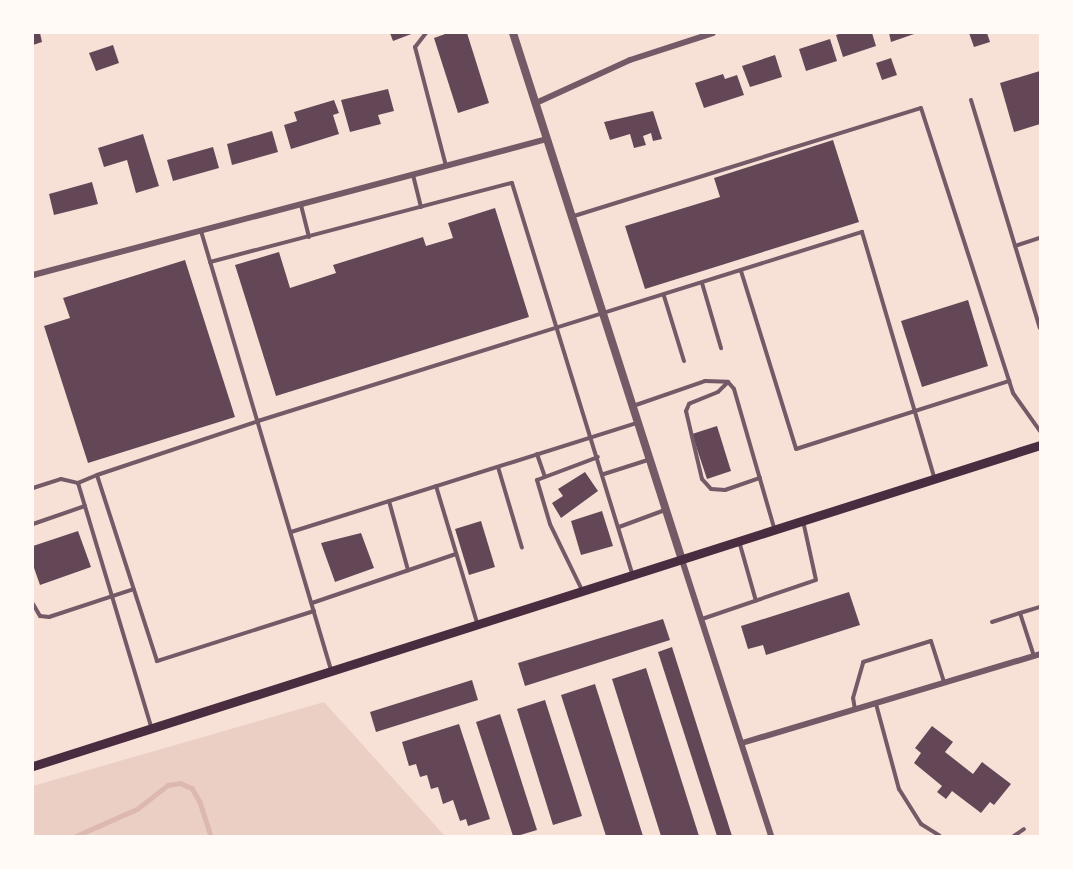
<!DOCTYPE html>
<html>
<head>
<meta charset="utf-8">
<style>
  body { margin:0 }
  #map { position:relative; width:1073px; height:869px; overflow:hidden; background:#f7e1d7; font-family:"Work Sans",sans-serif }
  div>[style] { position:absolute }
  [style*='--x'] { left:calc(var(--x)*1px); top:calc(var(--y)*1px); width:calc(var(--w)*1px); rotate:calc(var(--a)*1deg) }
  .green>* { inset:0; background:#ebcfc5 }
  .stream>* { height:4.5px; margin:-2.25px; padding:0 2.25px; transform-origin:2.25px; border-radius:2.25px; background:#dcb8b0 }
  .building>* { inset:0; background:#644757 }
  .service>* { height:4px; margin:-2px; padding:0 2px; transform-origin:2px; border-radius:2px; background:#755966 }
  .minor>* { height:6px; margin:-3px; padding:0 3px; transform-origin:3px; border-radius:3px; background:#755966 }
  .tertiary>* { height:8px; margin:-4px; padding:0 4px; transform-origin:4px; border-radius:4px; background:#755966 }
  .secondary>* { height:9px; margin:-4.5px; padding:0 4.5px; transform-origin:4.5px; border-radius:4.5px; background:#4a2c40 }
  span { translate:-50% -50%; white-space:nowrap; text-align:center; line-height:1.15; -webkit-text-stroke:6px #fffaf5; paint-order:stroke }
  .frame { position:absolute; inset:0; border:34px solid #fffaf5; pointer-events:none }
</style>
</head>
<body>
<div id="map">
  <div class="green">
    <div style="clip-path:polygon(324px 702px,445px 836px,33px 836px,33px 786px)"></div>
  </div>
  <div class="stream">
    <div style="--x:76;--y:836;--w:67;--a:-23.9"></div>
    <div style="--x:137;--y:809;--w:39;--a:-38"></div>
    <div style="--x:168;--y:785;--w:12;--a:-9"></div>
    <div style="--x:180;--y:783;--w:13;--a:23"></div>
    <div style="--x:192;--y:788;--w:16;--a:60"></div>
    <div style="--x:200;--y:802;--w:36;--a:72"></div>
  </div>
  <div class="building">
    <div style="clip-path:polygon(33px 33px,40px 33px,42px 42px,33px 45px)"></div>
    <div style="clip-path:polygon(390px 33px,414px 33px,393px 41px)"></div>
    <div style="clip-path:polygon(448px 33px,467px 33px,489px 103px,458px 113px,434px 38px)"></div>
    <div style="clip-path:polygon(842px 33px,872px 33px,876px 46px,843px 57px,836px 35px)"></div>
    <div style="clip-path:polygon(889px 33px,917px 33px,891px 42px)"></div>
    <div style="clip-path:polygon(969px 33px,987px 33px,990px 42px,974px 47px)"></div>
    <div style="clip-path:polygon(830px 39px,837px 61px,806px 71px,799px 49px)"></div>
    <div style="clip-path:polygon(113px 45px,119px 63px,96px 71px,89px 53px)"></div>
    <div style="clip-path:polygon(775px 55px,782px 77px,750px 87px,742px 66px)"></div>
    <div style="clip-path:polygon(891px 58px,897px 75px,882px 80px,876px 63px)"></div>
    <div style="clip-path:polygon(1040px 71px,1040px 124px,1014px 132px,1000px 83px)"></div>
    <div style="clip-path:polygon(723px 74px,725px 79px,737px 75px,744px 95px,704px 108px,695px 83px)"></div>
    <div style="clip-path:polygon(388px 89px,394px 111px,378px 115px,381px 124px,350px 132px,341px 100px)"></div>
    <div style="clip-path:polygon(334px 100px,339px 113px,333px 115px,339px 134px,291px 149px,284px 125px,297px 121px,294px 112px)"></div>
    <div style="clip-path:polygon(653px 111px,662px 139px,653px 141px,651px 133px,643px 136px,646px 145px,634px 148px,630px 134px,610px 140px,604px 122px)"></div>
    <div style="clip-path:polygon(272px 131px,278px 152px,232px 165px,227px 144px)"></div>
    <div style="clip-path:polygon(143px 134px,159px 186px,136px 193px,127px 160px,104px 167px,98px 148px)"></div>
    <div style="clip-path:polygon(833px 140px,859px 222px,645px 289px,625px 226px,720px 197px,714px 178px)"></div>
    <div style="clip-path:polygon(213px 147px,219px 168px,173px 181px,167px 160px)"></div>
    <div style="clip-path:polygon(92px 182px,98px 204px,54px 215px,49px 194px)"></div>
    <div style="clip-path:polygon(495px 208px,529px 317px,276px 396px,235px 265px,279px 252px,290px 288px,336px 273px,333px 265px,423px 237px,426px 246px,453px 238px,448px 223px)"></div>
    <div style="clip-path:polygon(185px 260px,235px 417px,88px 463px,44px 326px,70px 318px,63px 298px)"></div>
    <div style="clip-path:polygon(968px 300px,988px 366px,922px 387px,901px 321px)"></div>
    <div style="clip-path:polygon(717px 426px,731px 471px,707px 479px,692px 434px)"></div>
    <div style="clip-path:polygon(585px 472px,598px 491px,561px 518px,552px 503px,563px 496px,558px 489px)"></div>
    <div style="clip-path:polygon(602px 511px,613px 546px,581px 555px,571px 521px)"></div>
    <div style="clip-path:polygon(481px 521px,495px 567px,469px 575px,455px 529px)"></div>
    <div style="clip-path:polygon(78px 531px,91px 567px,40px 585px,33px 565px,33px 546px)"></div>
    <div style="clip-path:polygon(361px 533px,374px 568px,335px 582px,321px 543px)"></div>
    <div style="clip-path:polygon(849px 592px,860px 625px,766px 655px,763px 645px,748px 649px,741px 626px)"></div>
    <div style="clip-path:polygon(663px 619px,670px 640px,525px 686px,518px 663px)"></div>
    <div style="clip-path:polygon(672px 647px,732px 836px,717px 836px,658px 652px)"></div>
    <div style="clip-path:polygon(646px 668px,699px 836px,661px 836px,612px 679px)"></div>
    <div style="clip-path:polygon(472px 680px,478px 700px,376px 732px,370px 712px)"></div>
    <div style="clip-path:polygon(595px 684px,643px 836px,606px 836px,561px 695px)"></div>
    <div style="clip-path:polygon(545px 700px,582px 816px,553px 825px,517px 709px)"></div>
    <div style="clip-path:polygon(500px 714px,537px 830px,517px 836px,513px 836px,476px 722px)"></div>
    <div style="clip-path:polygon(459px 724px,490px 819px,468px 826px,466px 819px,460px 821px,453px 800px,443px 804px,438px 787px,431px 789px,427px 775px,420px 777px,416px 764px,409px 766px,402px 742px)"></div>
    <div style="clip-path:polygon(932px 726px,953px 742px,945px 752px,973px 774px,982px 762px,1011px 784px,994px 805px,990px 802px,981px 813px,952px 791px,946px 799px,937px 792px,942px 786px,914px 763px,921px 753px,915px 748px)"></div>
  </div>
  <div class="service">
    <div style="--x:426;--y:33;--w:18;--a:128"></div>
    <div style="--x:415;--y:47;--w:123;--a:75.4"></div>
    <div style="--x:971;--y:100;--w:238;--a:73.2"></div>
    <div style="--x:413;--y:175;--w:33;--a:76"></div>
    <div style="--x:301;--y:205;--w:33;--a:76"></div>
    <div style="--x:574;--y:216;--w:363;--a:-17.3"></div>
    <div style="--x:921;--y:108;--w:299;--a:72.1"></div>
    <div style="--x:1013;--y:393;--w:47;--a:54.6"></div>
    <div style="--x:201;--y:231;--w:459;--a:73.5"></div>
    <div style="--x:1015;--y:246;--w:26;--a:-18"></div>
    <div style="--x:210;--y:262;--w:312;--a:-14.7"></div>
    <div style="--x:512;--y:183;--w:411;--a:72.9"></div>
    <div style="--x:741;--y:271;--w:186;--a:72.8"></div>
    <div style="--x:796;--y:449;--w:224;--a:-17.7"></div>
    <div style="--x:702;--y:283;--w:68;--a:73.7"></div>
    <div style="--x:664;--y:296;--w:68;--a:72.9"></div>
    <div style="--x:728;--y:382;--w:14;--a:135"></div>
    <div style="--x:718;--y:392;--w:31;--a:158"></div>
    <div style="--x:689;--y:404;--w:8;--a:113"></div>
    <div style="--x:686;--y:411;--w:70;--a:76.8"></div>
    <div style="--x:702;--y:479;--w:13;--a:48"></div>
    <div style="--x:711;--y:489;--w:14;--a:4"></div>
    <div style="--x:725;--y:490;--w:37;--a:-19"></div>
    <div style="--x:633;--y:406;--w:76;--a:-19.1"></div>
    <div style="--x:705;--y:381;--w:23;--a:2"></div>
    <div style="--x:728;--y:382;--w:9;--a:49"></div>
    <div style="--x:734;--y:389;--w:145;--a:73.9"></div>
    <div style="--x:537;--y:454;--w:24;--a:71"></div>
    <div style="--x:498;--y:467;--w:84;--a:73.5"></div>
    <div style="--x:604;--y:474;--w:46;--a:-17.7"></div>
    <div style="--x:97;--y:475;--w:21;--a:157"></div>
    <div style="--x:78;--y:483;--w:255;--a:73.3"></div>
    <div style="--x:436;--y:486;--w:143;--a:73.3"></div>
    <div style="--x:33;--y:488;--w:29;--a:-18"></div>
    <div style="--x:61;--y:479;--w:17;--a:13"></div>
    <div style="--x:389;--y:501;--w:72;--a:74.6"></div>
    <div style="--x:33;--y:524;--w:55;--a:-19.1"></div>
    <div style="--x:619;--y:527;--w:49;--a:-20.3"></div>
    <div style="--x:291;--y:532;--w:362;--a:-17.5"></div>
    <div style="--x:739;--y:541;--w:62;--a:74.2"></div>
    <div style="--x:582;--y:590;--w:73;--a:-115.9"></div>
    <div style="--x:550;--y:524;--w:46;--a:-106.5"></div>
    <div style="--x:537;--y:480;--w:65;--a:-20.7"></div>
    <div style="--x:312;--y:603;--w:152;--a:-18.8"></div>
    <div style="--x:33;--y:604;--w:14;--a:60"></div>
    <div style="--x:40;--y:616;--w:9;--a:6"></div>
    <div style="--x:49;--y:617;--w:89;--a:-18.2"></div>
    <div style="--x:314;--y:611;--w:165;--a:162.3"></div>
    <div style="--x:157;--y:661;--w:195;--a:-107.9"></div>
    <div style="--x:97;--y:475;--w:170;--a:-18.5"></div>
    <div style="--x:258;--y:421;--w:633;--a:-17.38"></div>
    <div style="--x:862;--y:232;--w:255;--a:73.6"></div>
    <div style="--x:1020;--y:613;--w:21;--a:-17"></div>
    <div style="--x:702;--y:619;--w:120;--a:-18.9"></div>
    <div style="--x:816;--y:580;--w:60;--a:-102.4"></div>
    <div style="--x:992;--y:622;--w:29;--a:-18"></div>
    <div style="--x:1020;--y:613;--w:45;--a:72"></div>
    <div style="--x:876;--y:704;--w:88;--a:74.9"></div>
    <div style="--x:899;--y:789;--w:41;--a:57.8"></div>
    <div style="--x:921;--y:824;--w:22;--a:32"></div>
    <div style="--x:855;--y:710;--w:12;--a:-99"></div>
    <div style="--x:853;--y:698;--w:37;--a:-74"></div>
    <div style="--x:863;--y:662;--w:71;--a:-17.2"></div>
    <div style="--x:931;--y:641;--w:43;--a:72.4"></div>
    <div style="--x:1014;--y:836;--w:12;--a:-35"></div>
  </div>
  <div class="minor">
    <div style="--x:536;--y:103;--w:103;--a:-24.6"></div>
    <div style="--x:630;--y:60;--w:87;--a:-18"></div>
    <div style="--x:33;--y:275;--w:532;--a:-14.82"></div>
    <div style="--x:682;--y:560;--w:290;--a:72.1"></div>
    <div style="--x:742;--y:743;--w:311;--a:-16.6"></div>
  </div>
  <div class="tertiary">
    <div style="--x:513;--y:33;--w:553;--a:72.22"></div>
  </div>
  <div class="secondary">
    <div style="--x:33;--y:766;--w:1057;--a:-17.68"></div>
  </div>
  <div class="frame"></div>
</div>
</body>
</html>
